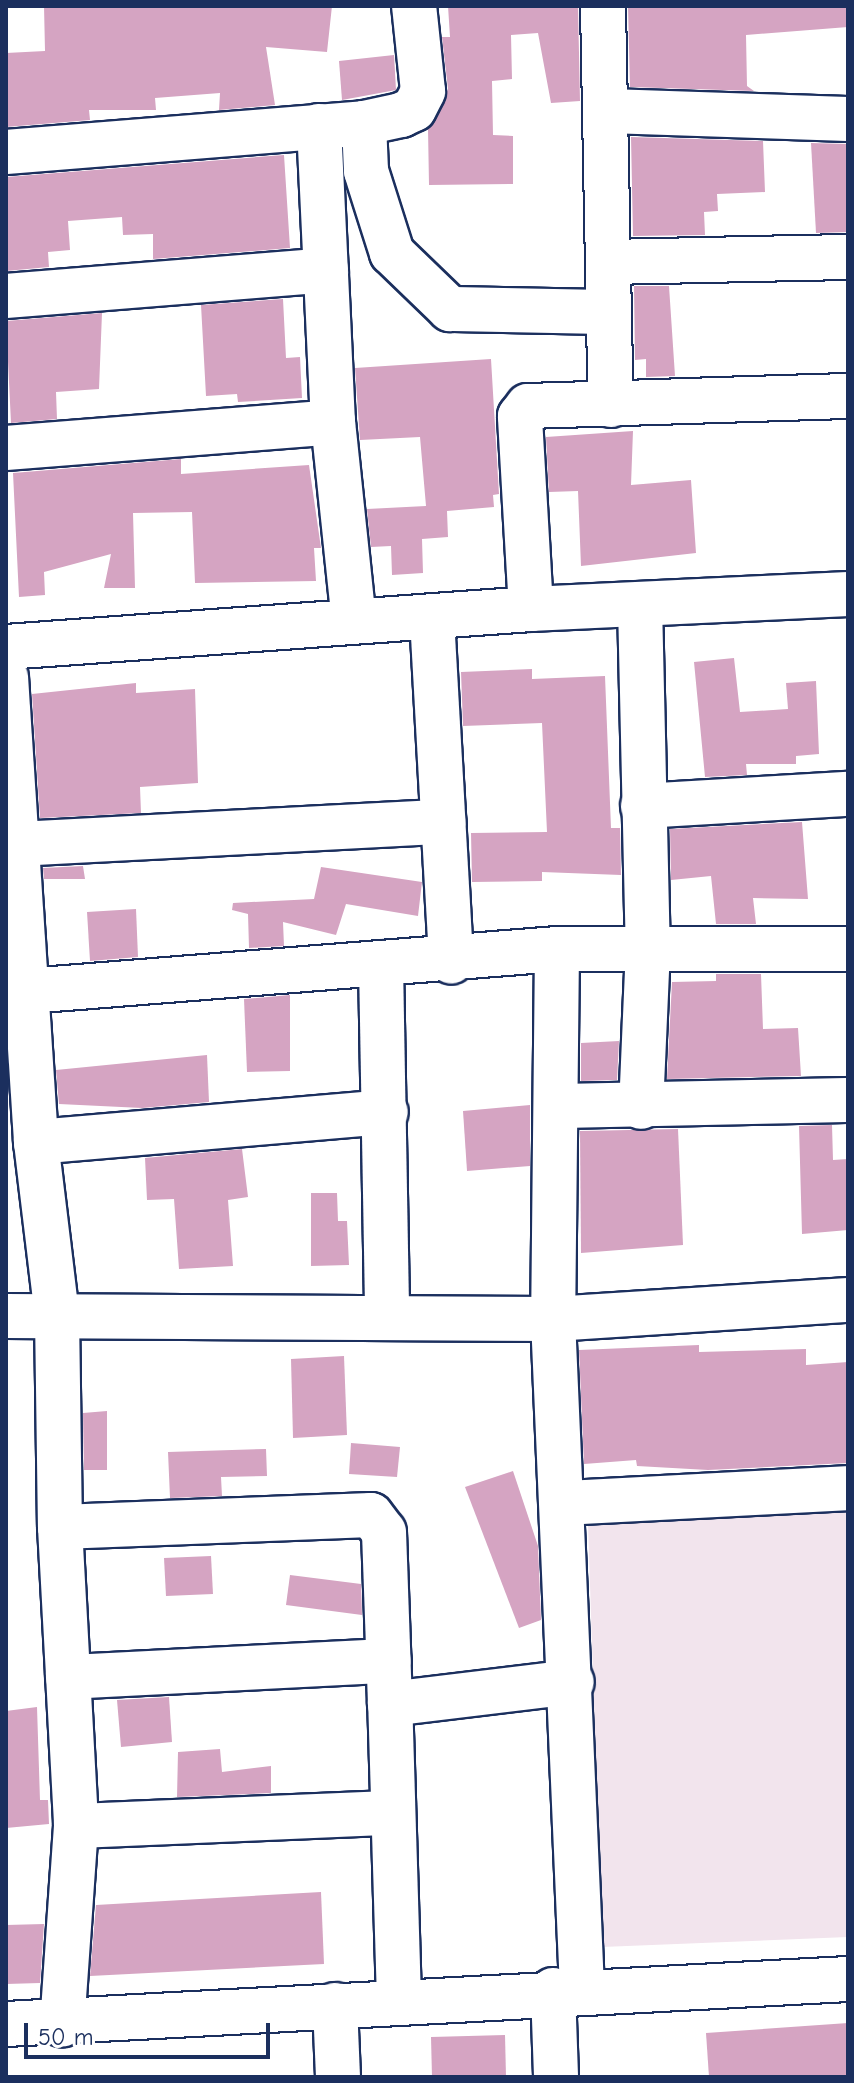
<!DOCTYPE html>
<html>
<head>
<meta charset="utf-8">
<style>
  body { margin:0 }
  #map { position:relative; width:854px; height:2083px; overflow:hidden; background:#fff; font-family:"Comic Neue",sans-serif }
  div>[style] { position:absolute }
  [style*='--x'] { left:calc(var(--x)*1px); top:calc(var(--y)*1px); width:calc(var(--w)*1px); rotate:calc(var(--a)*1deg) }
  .built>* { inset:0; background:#f2e4ed }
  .building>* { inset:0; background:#d5a4c2 }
  .roads { filter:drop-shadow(2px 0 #1b2f5e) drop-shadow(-2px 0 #1b2f5e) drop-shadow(0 2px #1b2f5e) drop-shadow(0 -2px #1b2f5e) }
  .minor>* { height:44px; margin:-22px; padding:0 22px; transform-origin:22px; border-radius:22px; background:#fff }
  span { translate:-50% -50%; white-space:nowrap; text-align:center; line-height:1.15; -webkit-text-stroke:7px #fff; paint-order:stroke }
  .frame { position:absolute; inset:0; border:8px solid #1b2f5e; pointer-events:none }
  .scale { position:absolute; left:24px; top:2023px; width:246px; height:36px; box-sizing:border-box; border:4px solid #1b2f5e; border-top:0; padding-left:10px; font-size:24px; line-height:28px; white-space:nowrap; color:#1b2f5e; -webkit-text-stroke:6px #fff; paint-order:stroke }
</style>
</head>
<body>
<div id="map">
  <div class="built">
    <div style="clip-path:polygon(848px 1505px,848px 1937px,602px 1947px,588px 1524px)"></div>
  </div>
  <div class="building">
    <div style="clip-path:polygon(44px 6px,332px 6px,327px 52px,266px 47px,275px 105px,219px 110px,220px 93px,155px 98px,156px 110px,89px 110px,90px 120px,6px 127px,6px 53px,45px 51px)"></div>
    <div style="clip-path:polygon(448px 6px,578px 6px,580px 101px,551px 103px,538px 33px,511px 35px,512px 79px,492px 81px,493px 135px,513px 136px,513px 184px,429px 185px,428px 129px,448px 89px,442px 37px,450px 37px)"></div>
    <div style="clip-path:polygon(628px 6px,848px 6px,848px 27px,746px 35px,747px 86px,754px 91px,630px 87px)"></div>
    <div style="clip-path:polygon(394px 55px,396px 90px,342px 100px,339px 61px)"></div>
    <div style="clip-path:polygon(631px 137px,763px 141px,765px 192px,717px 194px,718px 211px,704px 212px,705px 235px,633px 236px)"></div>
    <div style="clip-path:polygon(811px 143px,848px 144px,848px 232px,816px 233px)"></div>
    <div style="clip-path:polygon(284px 155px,290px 248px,153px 259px,153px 234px,123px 235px,122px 217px,68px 221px,70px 250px,48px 252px,49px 267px,6px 271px,6px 177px)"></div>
    <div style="clip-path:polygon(634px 286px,669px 286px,675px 376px,646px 377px,646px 359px,635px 360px)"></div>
    <div style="clip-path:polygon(283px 299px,286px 358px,300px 357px,302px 398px,238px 402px,237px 394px,206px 396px,201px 305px)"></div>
    <div style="clip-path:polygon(102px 313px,99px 389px,56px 392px,57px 419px,11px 423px,6px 321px)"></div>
    <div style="clip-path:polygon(491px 359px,499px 494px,493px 495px,494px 507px,447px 511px,448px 537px,422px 539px,423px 573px,392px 575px,391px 546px,371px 547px,367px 509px,426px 506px,420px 437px,360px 440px,355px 368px)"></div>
    <div style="clip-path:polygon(633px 431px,631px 485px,691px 480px,696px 553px,581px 566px,578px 491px,549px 492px,546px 437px)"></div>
    <div style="clip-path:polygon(181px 459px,181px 474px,309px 465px,321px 548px,314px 548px,316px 581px,195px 583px,192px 512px,133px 513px,135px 588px,104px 588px,111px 554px,44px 572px,45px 595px,19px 597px,13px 473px)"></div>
    <div style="clip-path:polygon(734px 658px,740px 712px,788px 709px,786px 683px,816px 681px,819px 754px,796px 756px,796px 764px,746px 764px,747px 775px,705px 777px,694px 662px)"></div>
    <div style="clip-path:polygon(532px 669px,532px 679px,605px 676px,611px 828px,620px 828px,621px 875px,542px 872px,542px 881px,472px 882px,471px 833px,547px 832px,542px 723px,463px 726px,461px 672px)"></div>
    <div style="clip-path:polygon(136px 683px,136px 693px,195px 689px,198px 783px,140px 787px,141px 813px,40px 818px,32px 694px)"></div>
    <div style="clip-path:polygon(802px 822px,808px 899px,753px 898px,756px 924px,716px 924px,711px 876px,671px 880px,670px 829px)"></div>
    <div style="clip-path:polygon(83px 866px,85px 879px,44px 879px,43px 868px)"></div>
    <div style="clip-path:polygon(321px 867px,422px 882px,418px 916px,346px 904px,336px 935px,283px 922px,284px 946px,249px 948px,248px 914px,232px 910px,233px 903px,314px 899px)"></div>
    <div style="clip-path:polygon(136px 909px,138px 957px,90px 961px,87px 912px)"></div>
    <div style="clip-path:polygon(716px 974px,761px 974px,763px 1029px,798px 1028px,801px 1076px,667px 1079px,672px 982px,716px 981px)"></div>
    <div style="clip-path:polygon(290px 995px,290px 1071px,247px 1072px,244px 999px)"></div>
    <div style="clip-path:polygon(619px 1041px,617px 1080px,581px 1081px,581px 1043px)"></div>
    <div style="clip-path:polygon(207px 1055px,209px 1102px,142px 1108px,59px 1104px,56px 1070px)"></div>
    <div style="clip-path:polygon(530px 1105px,530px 1166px,467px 1171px,463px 1111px)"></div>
    <div style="clip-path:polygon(832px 1125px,833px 1160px,848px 1159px,848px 1230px,802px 1234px,799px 1126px)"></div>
    <div style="clip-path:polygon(678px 1129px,683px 1245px,581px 1253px,580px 1131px)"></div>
    <div style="clip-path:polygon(242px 1149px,248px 1197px,228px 1200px,233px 1266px,179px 1269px,174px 1199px,147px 1200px,145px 1158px)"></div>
    <div style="clip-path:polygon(311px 1193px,337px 1193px,338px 1221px,347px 1221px,349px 1265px,311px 1266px)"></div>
    <div style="clip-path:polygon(699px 1345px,699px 1352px,806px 1349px,806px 1365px,848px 1362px,848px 1463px,708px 1470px,637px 1466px,636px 1460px,584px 1464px,579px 1350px)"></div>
    <div style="clip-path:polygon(344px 1356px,347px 1435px,293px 1438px,291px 1359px)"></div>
    <div style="clip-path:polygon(107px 1411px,107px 1470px,84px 1470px,83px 1413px)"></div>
    <div style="clip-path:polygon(351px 1443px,400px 1447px,397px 1477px,349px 1474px)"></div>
    <div style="clip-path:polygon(266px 1449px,267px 1476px,221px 1477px,222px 1496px,170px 1498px,168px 1452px)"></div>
    <div style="clip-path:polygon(513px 1471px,538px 1546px,541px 1620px,519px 1628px,465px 1487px)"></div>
    <div style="clip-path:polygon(211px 1556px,213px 1594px,166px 1596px,164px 1558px)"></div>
    <div style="clip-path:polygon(290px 1575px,361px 1584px,362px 1615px,286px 1605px)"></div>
    <div style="clip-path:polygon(169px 1697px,172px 1742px,121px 1747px,117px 1700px)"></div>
    <div style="clip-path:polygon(37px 1707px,40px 1800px,48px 1800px,49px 1824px,6px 1828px,6px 1711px)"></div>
    <div style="clip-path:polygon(220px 1749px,222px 1772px,271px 1766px,271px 1793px,177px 1797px,178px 1752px)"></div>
    <div style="clip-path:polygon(321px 1892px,324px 1964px,90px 1976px,96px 1905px)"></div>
    <div style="clip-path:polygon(44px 1924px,40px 1983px,6px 1984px,6px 1925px)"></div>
    <div style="clip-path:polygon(848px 2023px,848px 2077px,709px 2077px,706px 2033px)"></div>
    <div style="clip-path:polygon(505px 2035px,506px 2077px,432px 2077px,431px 2037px)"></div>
  </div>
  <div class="roads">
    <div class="minor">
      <div style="--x:603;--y:6;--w:399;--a:88.9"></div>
      <div style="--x:608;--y:111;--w:240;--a:1.9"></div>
      <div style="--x:364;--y:123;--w:48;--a:87.6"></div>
      <div style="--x:366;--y:171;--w:86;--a:72.4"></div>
      <div style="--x:392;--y:253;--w:81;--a:44"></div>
      <div style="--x:450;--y:309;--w:157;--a:1.1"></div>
      <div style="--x:319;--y:126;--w:296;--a:87.3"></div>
      <div style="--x:333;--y:422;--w:200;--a:84"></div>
      <div style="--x:6;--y:152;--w:359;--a:-4.6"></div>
      <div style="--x:364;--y:123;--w:38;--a:-12"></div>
      <div style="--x:401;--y:115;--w:14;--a:-25"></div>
      <div style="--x:414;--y:109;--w:20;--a:-63"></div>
      <div style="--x:423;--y:91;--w:85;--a:-96"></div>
      <div style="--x:608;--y:262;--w:240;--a:-1.2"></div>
      <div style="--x:6;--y:296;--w:321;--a:-4.6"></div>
      <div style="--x:6;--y:448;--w:328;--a:-4.5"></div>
      <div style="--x:640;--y:604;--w:344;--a:88.7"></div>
      <div style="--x:648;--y:948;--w:159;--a:92.5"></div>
      <div style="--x:531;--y:609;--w:193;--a:-93.3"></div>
      <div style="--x:520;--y:416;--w:13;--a:-51"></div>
      <div style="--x:528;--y:406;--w:320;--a:-1.8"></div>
      <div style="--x:432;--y:618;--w:344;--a:86.8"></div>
      <div style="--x:6;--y:647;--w:526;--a:-4.14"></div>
      <div style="--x:531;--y:609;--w:317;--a:-2.7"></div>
      <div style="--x:6;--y:677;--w:466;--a:86.3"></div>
      <div style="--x:36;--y:1142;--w:174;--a:83.1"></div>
      <div style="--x:57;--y:1315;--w:212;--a:89.2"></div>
      <div style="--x:60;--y:1527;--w:299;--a:86.9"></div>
      <div style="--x:76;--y:1826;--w:199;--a:94"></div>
      <div style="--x:643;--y:806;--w:205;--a:-3.4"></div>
      <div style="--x:17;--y:844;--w:427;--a:-3"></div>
      <div style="--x:557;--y:949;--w:370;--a:90.6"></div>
      <div style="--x:553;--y:1319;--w:671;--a:87.52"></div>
      <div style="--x:381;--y:963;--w:353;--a:89"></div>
      <div style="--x:28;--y:991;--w:531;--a:-4.54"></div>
      <div style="--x:557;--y:949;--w:291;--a:0"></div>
      <div style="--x:560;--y:1106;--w:288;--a:-1.2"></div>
      <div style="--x:36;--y:1142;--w:351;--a:-4.9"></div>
      <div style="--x:6;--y:1316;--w:547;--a:0.31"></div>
      <div style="--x:553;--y:1319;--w:296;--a:-3.7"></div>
      <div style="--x:565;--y:1503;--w:283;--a:-3"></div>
      <div style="--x:60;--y:1527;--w:311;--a:-2.2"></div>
      <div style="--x:371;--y:1515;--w:21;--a:53"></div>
      <div style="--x:384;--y:1532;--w:172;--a:88"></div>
      <div style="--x:68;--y:1677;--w:321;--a:-2.9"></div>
      <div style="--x:76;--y:1826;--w:315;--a:-2.4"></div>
      <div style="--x:553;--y:1990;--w:87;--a:88"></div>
      <div style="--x:399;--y:2000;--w:296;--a:-91.7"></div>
      <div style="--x:390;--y:1704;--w:183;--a:-6.9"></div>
      <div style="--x:335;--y:2005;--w:72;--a:87.6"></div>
      <div style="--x:6;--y:2024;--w:843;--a:-3.06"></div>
    </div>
  </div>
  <div class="frame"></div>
  <div class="scale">50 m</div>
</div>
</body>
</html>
